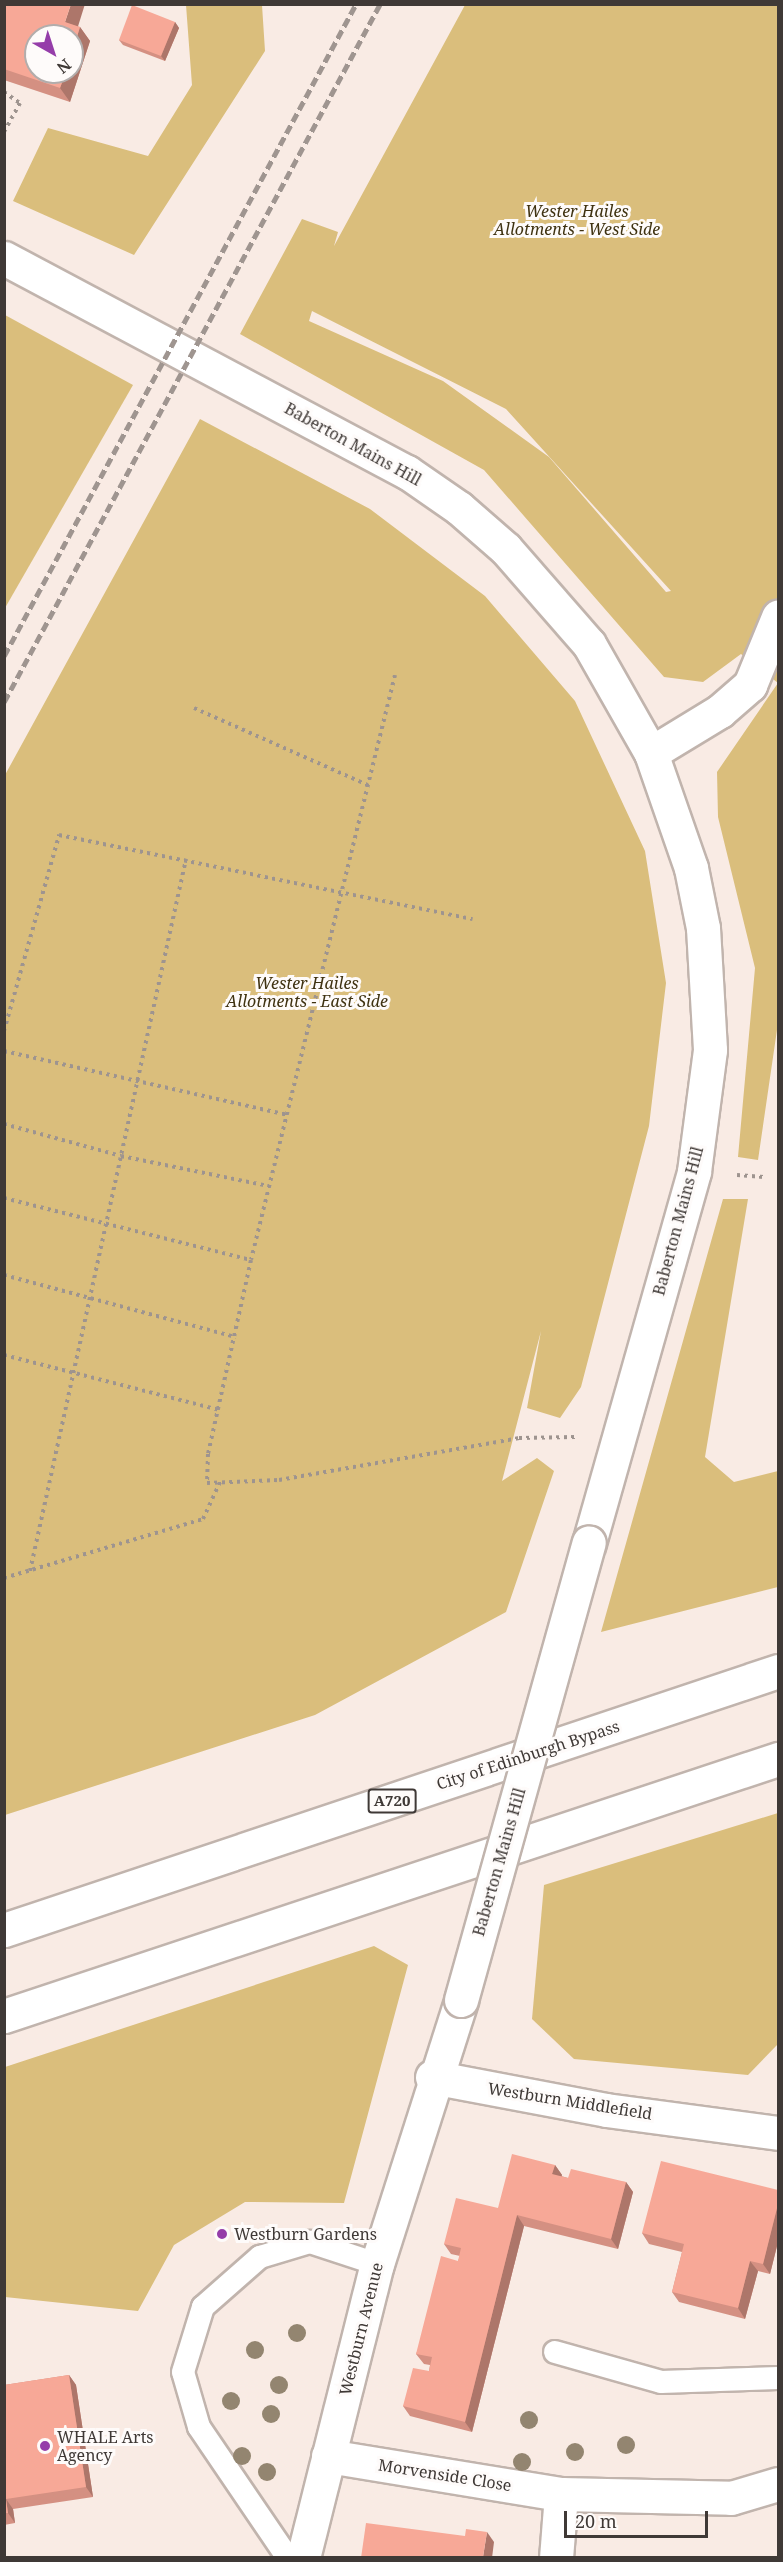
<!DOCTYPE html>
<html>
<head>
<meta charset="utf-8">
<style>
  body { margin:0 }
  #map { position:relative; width:783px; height:2562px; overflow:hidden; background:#f9ebe4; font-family:"Noto Serif",serif }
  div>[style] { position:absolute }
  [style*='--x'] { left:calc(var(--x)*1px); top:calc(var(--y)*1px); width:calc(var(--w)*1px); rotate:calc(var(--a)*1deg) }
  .green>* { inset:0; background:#dabe7c }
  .path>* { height:4px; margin-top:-2px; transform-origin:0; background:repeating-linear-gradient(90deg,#9e948f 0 3px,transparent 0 7.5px) }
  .roads { filter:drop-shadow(2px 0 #c1b4ad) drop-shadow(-2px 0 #c1b4ad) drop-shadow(0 2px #c1b4ad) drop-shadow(0 -2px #c1b4ad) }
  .service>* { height:22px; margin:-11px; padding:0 11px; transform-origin:11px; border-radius:11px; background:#fff }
  .minor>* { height:33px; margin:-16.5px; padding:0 16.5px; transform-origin:16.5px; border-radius:16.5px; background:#fff }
  .trunk>* { height:33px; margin:-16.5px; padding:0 16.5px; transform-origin:16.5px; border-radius:16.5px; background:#fff }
  .rail>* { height:4.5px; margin-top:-2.25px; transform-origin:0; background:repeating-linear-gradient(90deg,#9f9590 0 9px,transparent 0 13.5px) }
  .bridges { filter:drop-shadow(2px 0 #c1b4ad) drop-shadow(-2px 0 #c1b4ad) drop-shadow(0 2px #c1b4ad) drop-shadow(0 -2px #c1b4ad) }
  .minor-bridge>* { height:33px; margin:-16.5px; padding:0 16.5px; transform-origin:16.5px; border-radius:16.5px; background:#fff }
  .trees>* { width:18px; height:18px; margin:-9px; border-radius:50%; background:#938570 }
  .wall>* { inset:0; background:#d49082 }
  .shaded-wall>* { inset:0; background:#ad766a }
  .building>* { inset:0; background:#f7a897 }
  .dots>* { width:16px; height:16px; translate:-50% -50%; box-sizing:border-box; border:3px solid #fefbfa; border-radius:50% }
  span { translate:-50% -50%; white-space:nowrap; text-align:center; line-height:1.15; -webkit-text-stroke:6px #fefbfa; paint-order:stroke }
  .shield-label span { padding:2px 4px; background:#fefbfa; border:2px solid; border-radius:4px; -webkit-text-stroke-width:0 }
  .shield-label { font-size:15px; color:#3f3936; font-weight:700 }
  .park-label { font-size:16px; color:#3f3211; font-style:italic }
  .street-label { font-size:16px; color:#3f3936 }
  .poi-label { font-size:16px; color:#3f3936 }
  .left { translate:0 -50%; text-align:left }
  .frame { position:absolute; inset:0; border:6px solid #3f3936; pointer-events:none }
  .north { position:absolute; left:24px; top:24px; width:60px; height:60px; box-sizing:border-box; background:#fefbfa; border:2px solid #b2adac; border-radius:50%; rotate:141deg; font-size:16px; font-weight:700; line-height:24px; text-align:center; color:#3f3936 }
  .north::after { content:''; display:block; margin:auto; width:21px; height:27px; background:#953da9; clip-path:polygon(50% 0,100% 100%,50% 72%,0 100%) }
  .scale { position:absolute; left:564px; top:2511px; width:144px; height:27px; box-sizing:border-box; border:3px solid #3f3936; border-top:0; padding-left:8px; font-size:18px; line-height:21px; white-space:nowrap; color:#3f3936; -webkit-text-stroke:4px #fefbfa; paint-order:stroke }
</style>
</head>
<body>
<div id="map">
  <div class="green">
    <div style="clip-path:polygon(186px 5px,262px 5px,265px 51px,134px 255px,13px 201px,48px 128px,148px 156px,192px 85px)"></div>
    <div style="clip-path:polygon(evenodd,465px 5px,778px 5px,778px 1023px,758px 1160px,738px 1157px,755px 968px,718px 817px,717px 772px,778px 683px,741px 654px,703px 682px,664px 677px,484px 470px,240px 334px,302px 219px,338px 232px,334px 246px,465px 5px,312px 311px,506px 409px,671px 591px,666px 592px,549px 457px,443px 381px,309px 321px,312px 311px)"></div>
    <div style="clip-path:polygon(5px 315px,133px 385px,5px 608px)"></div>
    <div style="clip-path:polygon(200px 419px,370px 509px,485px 596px,575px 701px,645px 851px,666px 983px,649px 1126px,581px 1387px,560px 1418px,527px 1408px,541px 1331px,502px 1481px,537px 1458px,554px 1471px,506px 1612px,315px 1715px,5px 1815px,5px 775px)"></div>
    <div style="clip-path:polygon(723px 1199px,748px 1199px,705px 1457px,734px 1482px,778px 1471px,778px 1587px,601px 1632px)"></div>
    <div style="clip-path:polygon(778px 1813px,778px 2044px,748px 2075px,574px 2059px,532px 2019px,544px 1885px)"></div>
    <div style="clip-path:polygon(374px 1946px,408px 1965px,344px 2203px,245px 2202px,174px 2245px,138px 2311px,5px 2297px,5px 2067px)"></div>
  </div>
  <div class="path">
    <div style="--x:4;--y:92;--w:19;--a:35"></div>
    <div style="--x:20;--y:103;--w:33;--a:119"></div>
    <div style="--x:395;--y:675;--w:602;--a:103.83"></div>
    <div style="--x:251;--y:1260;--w:199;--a:102.5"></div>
    <div style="--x:208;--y:1454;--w:29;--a:92"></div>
    <div style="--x:207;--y:1483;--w:72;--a:-2.4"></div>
    <div style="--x:279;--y:1480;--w:244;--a:-9.9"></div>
    <div style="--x:519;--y:1438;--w:56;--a:-1"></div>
    <div style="--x:194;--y:708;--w:190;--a:23.9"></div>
    <div style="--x:4;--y:1031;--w:204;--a:-74.3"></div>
    <div style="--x:59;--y:835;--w:422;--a:11.5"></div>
    <div style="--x:4;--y:1051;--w:290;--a:12.7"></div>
    <div style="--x:4;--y:1124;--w:121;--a:15.3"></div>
    <div style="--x:121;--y:1156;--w:151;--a:11.5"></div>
    <div style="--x:737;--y:1175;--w:27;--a:4"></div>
    <div style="--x:4;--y:1198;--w:255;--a:14.1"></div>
    <div style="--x:4;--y:1275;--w:240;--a:15"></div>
    <div style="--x:4;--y:1355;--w:223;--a:14.3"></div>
    <div style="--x:30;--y:1571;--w:729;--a:-77.64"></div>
    <div style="--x:4;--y:1578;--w:208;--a:-16.5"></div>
    <div style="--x:203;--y:1519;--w:41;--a:-65.3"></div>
  </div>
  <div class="roads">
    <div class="service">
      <div style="--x:555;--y:2352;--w:110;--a:15.8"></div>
      <div style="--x:661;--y:2382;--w:117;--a:-2"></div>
      <div style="--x:288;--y:2558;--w:158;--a:-124.2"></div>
      <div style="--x:199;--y:2427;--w:57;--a:-106.2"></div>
      <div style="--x:183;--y:2372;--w:68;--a:-72.9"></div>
      <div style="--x:203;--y:2307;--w:76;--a:-41.3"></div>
      <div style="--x:260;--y:2257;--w:52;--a:-16.7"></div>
      <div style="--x:310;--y:2242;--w:71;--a:18.2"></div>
    </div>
    <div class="minor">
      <div style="--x:4;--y:258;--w:456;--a:28"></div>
      <div style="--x:407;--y:472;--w:63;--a:34.7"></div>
      <div style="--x:459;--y:508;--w:62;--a:41.1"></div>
      <div style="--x:506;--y:549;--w:126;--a:48.9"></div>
      <div style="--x:589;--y:644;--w:125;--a:60.4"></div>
      <div style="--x:651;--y:753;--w:122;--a:70.8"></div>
      <div style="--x:691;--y:868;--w:61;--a:78.7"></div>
      <div style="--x:703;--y:928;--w:122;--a:86.7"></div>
      <div style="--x:710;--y:1050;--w:123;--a:97.5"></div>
      <div style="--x:694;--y:1172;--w:386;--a:105.8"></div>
      <div style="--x:651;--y:753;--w:81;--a:-31.3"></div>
      <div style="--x:720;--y:711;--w:40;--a:-41"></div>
      <div style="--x:750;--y:685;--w:74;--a:-67.6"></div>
      <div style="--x:432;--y:2077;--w:177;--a:10.7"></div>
      <div style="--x:606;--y:2110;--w:174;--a:7.6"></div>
      <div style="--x:328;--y:2456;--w:236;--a:9.3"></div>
      <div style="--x:561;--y:2494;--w:170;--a:1.3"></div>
      <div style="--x:731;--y:2498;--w:49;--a:-16.6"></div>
      <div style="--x:303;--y:2558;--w:303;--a:-75.9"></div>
      <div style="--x:377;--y:2264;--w:277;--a:-72.3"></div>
      <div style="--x:556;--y:2558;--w:64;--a:-85.5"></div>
    </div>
    <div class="trunk">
      <div style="--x:4;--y:1930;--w:816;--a:-18.5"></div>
      <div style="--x:4;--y:2016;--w:816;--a:-18.37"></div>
    </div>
  </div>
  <div class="rail">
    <div style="--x:4;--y:656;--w:741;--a:-61.64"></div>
    <div style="--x:4;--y:702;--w:793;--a:-61.69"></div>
  </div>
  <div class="bridges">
    <div class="minor-bridge">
      <div style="--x:461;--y:2000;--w:475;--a:-74.4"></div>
    </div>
  </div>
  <div class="trees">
    <div style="left:297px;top:2333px"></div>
    <div style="left:255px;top:2350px"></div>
    <div style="left:279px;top:2385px"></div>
    <div style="left:231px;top:2401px"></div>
    <div style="left:271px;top:2414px"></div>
    <div style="left:529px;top:2420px"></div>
    <div style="left:626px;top:2445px"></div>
    <div style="left:575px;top:2452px"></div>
    <div style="left:242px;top:2456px"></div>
    <div style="left:522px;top:2462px"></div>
    <div style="left:267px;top:2472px"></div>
  </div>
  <div class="wall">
    <div style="clip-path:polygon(4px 4px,80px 27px,90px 41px,70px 102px,4px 80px)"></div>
    <div style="clip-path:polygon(175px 22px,179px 28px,165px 61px,123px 45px,119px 40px)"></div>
    <div style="clip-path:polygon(555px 2165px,562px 2175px,561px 2176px,568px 2178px,626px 2182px,633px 2192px,618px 2249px,524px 2226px,472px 2432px,410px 2416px,403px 2406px,429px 2371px,430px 2365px,424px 2364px,416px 2354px,458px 2261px,460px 2256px,451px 2254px,444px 2244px,498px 2208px)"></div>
    <div style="clip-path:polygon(778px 2190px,778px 2242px,770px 2274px,758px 2271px,745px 2319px,679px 2302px,672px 2292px,682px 2252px,649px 2244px,642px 2233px)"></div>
    <div style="clip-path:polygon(69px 2375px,76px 2385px,93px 2497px,13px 2509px,15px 2523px,4px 2525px,4px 2385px)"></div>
  </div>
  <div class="shaded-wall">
    <div style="clip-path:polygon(71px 4px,85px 4px,75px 36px,65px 22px)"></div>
    <div style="clip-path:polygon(175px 22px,179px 28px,165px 61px,161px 56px)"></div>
    <div style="clip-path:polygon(80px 27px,90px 41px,70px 102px,60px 88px,66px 72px,72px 72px,72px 53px)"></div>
    <div style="clip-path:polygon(555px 2165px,562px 2175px,559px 2184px,552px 2174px)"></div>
    <div style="clip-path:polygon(626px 2182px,633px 2192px,618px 2249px,611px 2239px)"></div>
    <div style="clip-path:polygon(778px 2204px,778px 2242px,770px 2274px,763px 2264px)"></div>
    <div style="clip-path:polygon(517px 2215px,524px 2226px,472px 2432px,465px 2422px)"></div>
    <div style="clip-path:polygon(750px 2261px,758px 2271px,745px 2319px,738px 2308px)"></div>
    <div style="clip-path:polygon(69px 2375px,76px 2385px,93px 2497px,86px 2487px)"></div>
    <div style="clip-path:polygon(6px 2499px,13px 2509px,15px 2523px,8px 2513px)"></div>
    <div style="clip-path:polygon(487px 2532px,494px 2542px,492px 2558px,483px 2557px)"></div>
  </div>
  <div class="building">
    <div style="clip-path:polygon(4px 4px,71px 4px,65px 22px,80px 27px,72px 53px,72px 36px,36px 36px,36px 72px,66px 72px,60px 88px,4px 69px)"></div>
    <div style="clip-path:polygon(132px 5px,175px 22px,161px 56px,119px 40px)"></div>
    <div style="clip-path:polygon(512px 2154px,555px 2165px,552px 2174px,568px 2178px,571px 2169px,626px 2182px,611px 2239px,517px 2215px,465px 2422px,403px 2406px,413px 2368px,429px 2371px,432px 2357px,416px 2354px,441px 2256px,458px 2261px,461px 2248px,444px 2244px,456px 2198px,498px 2208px)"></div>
    <div style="clip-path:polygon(661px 2161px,778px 2190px,778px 2204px,763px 2264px,750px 2261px,738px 2308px,672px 2292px,684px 2244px,642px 2233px)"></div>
    <div style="clip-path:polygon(69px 2375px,86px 2487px,6px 2499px,8px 2513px,4px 2513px,4px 2385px)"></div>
    <div style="clip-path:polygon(366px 2523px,465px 2536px,466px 2529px,487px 2532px,483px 2557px,473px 2556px,473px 2558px,361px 2558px)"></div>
  </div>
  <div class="dots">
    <div style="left:222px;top:2234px;background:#953da9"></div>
    <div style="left:45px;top:2446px;background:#953da9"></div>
  </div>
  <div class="shield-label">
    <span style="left:392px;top:1801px">A720</span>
  </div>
  <div class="park-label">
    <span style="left:577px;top:220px">Wester Hailes<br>Allotments - West Side</span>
    <span style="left:307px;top:992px">Wester Hailes<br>Allotments - East Side</span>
  </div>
  <div class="street-label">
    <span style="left:353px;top:444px;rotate:29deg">Baberton Mains Hill</span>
    <span style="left:678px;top:1221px;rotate:-75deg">Baberton Mains Hill</span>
    <span style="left:528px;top:1755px;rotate:-18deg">City of Edinburgh Bypass</span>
    <span style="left:499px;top:1862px;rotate:-74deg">Baberton Mains Hill</span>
    <span style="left:570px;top:2101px;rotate:9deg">Westburn Middlefield</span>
    <span style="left:361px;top:2329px;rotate:-76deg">Westburn Avenue</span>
    <span style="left:445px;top:2475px;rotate:9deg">Morvenside Close</span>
  </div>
  <div class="poi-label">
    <span class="left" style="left:234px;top:2234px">Westburn Gardens</span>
    <span class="left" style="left:57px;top:2446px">WHALE Arts<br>Agency</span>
  </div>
  <div class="frame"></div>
  <div class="north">N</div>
  <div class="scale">20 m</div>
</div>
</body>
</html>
